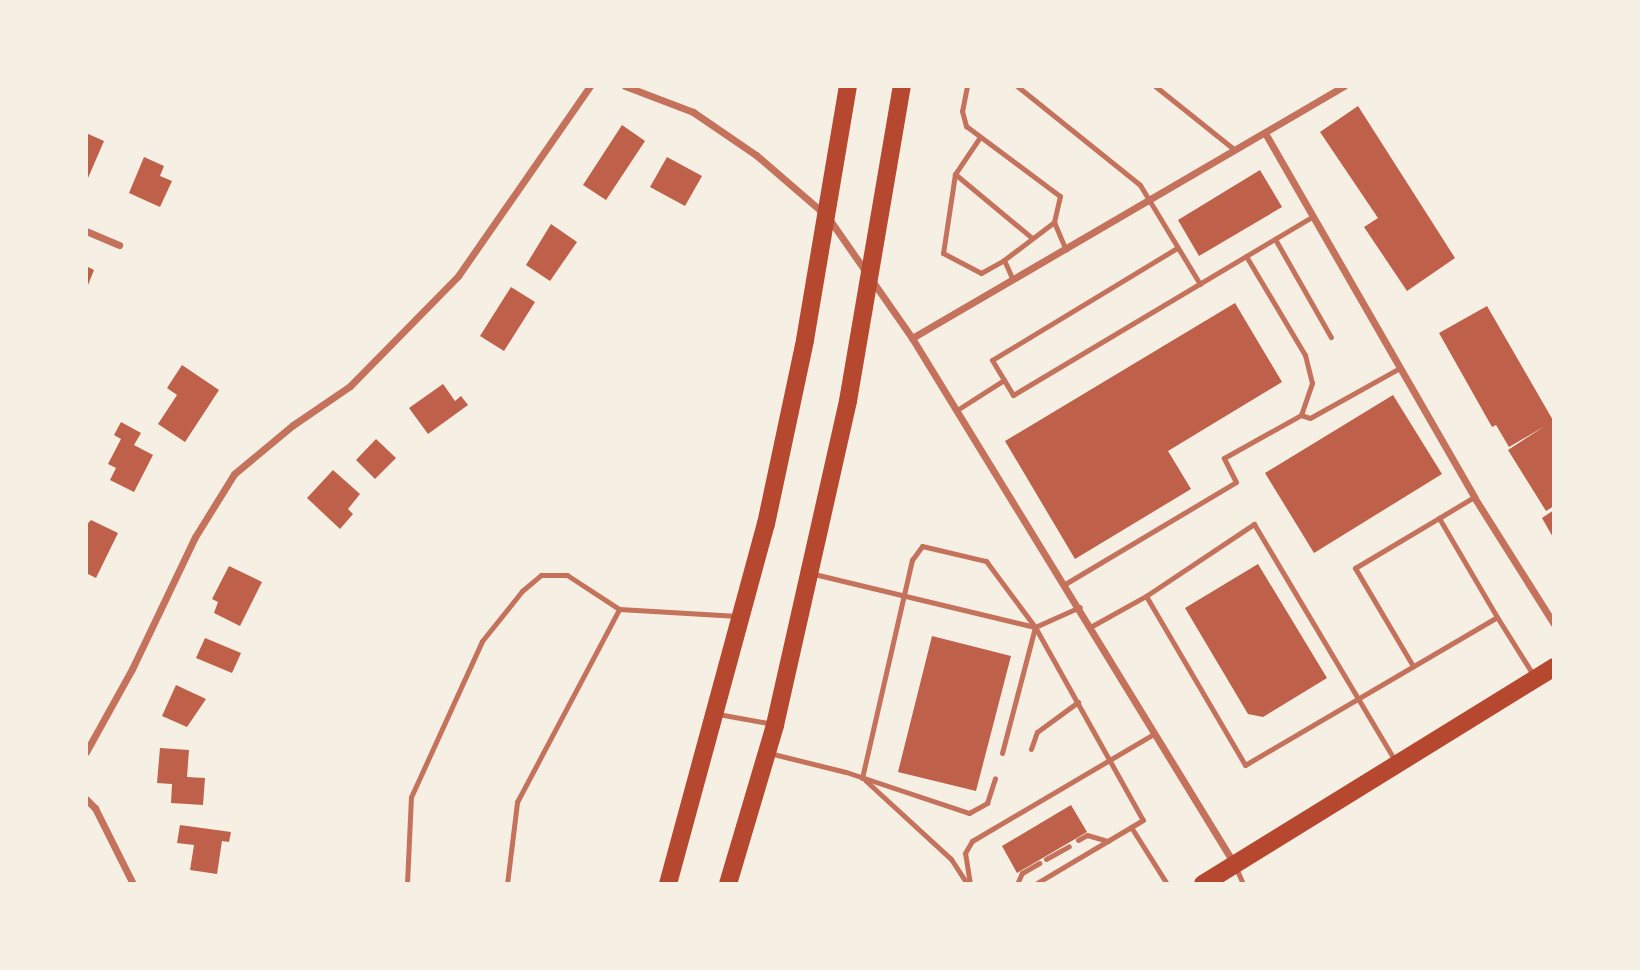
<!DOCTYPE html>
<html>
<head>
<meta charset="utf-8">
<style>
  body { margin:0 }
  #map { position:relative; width:1640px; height:970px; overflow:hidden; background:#f6efe4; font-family:"Source Sans 3",sans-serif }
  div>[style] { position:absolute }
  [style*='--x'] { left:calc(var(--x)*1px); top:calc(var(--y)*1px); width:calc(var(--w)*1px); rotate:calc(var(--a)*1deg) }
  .building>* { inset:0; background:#bf614a }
  .service>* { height:5px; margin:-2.5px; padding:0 2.5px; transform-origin:2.5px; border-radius:2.5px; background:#c5725c }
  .minor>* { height:7px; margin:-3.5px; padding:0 3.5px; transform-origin:3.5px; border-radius:3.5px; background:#c5725c }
  .primary>* { height:18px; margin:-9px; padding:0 9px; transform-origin:9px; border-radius:9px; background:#b5482f }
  span { translate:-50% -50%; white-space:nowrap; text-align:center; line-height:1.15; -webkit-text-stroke:7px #f6efe4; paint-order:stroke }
  .frame { position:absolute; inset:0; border:88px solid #f6efe4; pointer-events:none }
</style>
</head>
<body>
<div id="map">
  <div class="building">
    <div style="clip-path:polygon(1358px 106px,1455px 258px,1407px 291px,1364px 227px,1378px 218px,1320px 132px)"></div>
    <div style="clip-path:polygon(622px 125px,645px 141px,606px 200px,583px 185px)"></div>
    <div style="clip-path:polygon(86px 133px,104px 141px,88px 178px,86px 177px)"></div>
    <div style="clip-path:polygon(144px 157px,164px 166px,160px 176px,172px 181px,160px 207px,129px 193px)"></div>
    <div style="clip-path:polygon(667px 157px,702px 176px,685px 206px,650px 187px)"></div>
    <div style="clip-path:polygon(1260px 170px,1282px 207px,1199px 256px,1178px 220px)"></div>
    <div style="clip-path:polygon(551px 224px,577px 242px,550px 281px,526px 265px)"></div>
    <div style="clip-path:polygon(86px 266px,94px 270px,86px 290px)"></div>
    <div style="clip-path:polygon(511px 287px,535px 302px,504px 351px,480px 336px)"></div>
    <div style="clip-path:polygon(1235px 303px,1282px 382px,1168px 451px,1191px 489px,1075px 559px,1005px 441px)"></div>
    <div style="clip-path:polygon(1487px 306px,1554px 422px,1554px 506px,1546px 511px,1508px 450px,1545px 426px,1509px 447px,1496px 425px,1492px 427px,1439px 333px)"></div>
    <div style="clip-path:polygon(182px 365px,219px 390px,185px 442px,158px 424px,177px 395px,167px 388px)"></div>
    <div style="clip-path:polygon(443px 384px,455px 401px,461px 396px,468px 405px,428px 434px,409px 408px)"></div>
    <div style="clip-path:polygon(1393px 395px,1442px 474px,1314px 553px,1265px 473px)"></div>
    <div style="clip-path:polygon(121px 422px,141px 433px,134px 445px,153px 455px,134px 492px,110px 480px,116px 468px,108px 464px,121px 439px,114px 435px)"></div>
    <div style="clip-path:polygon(376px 439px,396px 458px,375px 479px,356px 460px)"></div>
    <div style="clip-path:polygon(333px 470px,360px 494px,348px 509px,353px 514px,340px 529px,307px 498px)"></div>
    <div style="clip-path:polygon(1554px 510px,1554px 539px,1542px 518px)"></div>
    <div style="clip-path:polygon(91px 520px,118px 533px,96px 578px,88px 574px,86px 578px,86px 525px)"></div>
    <div style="clip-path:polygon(1258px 564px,1327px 678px,1263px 717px,1248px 714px,1185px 608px)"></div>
    <div style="clip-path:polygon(229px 566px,262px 582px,240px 626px,214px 613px,218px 602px,212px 599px)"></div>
    <div style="clip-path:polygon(932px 636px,1011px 656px,976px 791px,898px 772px)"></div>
    <div style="clip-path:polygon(205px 638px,241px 653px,232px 673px,196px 658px)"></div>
    <div style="clip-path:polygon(176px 685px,206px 699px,187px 727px,162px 716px)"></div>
    <div style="clip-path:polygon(160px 748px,189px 750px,187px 777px,205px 778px,203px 805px,171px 803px,172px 784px,157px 783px)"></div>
    <div style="clip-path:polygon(1071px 805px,1087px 832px,1017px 873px,1002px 846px)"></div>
    <div style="clip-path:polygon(180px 825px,231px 832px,229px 842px,222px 841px,217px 874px,190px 870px,194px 845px,177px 843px)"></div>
  </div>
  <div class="service">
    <div style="--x:967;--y:86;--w:25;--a:101"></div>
    <div style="--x:962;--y:111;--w:16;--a:75"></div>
    <div style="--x:966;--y:126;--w:117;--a:36.7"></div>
    <div style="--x:1060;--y:196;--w:27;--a:103"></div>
    <div style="--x:1054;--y:222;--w:30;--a:67"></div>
    <div style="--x:1017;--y:86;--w:158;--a:38.8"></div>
    <div style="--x:1140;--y:185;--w:116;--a:58.8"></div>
    <div style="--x:1155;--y:86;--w:102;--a:38.7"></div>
    <div style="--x:980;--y:137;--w:45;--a:124"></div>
    <div style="--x:955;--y:174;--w:80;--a:98.6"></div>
    <div style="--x:943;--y:253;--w:43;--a:27.8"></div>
    <div style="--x:981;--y:273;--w:26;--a:-29"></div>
    <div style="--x:1004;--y:260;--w:22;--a:66"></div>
    <div style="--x:955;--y:174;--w:100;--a:39.7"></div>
    <div style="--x:1275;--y:239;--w:113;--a:60.3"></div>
    <div style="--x:1177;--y:248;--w:216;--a:148.8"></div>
    <div style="--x:992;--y:360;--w:41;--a:59"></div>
    <div style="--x:1013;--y:395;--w:349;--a:-30.8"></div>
    <div style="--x:1004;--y:260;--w:63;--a:-37.2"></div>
    <div style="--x:957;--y:410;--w:56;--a:-32.6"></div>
    <div style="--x:1301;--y:415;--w:9;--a:18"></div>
    <div style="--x:1310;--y:418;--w:103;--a:-29.1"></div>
    <div style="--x:814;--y:574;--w:227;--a:13.5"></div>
    <div style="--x:1035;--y:627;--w:49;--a:-24"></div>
    <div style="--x:1065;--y:584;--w:199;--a:-30.8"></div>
    <div style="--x:1236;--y:482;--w:27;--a:-117"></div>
    <div style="--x:1224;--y:458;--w:88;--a:-29.2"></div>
    <div style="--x:1301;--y:415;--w:34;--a:-71"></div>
    <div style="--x:1312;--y:383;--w:29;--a:-104"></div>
    <div style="--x:1305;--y:355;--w:115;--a:-120.8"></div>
    <div style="--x:1146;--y:596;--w:130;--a:-33.7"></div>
    <div style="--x:1254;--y:524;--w:277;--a:59.2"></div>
    <div style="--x:1497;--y:617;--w:70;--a:57.9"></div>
    <div style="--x:1092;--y:626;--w:62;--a:-29.1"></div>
    <div style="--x:1146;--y:596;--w:196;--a:59.6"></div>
    <div style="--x:1245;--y:765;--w:292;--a:-30.4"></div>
    <div style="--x:1497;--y:617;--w:115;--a:-120.4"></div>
    <div style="--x:1439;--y:518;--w:41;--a:-31"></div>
    <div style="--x:1413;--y:666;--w:114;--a:-120.6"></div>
    <div style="--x:1355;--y:568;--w:98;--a:-30.8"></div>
    <div style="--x:718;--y:714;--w:56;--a:10.3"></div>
    <div style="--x:1031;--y:749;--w:18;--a:-71"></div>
    <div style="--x:1037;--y:732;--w:51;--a:-36.2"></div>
    <div style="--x:769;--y:753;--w:79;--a:13.9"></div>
    <div style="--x:846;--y:772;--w:130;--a:18.4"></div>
    <div style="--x:969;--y:813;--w:21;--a:-29"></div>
    <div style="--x:987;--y:803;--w:26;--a:-72"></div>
    <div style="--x:1002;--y:753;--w:130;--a:-75.3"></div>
    <div style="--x:862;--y:778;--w:224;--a:-77.1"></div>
    <div style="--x:912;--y:560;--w:17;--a:-54"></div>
    <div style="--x:922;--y:546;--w:66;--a:13.2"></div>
    <div style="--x:986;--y:561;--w:82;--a:53.4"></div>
    <div style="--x:1035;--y:627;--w:221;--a:60.8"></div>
    <div style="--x:1143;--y:820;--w:126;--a:149.3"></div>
    <div style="--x:865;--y:780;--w:117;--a:42.6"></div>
    <div style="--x:951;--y:859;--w:30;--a:57"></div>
    <div style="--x:1131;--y:827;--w:67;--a:57.7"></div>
    <div style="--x:1078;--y:840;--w:10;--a:-29"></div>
    <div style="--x:1087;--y:835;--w:22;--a:16"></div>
    <div style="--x:1046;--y:859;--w:26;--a:-29"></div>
    <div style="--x:1236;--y:868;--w:17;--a:66"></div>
    <div style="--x:407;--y:884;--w:87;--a:-87.4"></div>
    <div style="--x:411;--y:797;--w:171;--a:-65.5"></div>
    <div style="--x:482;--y:641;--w:64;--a:-51.3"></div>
    <div style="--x:522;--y:591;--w:25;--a:-40"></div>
    <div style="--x:541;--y:575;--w:26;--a:0"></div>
    <div style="--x:567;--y:575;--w:62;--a:33.2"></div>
    <div style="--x:507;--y:884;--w:83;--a:-83"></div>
    <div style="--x:517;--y:802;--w:218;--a:-62.1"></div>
    <div style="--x:619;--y:609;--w:119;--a:3.4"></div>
    <div style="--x:970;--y:884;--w:31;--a:-99"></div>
    <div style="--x:965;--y:853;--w:14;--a:-60"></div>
    <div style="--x:972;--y:841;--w:212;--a:-30.5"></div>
    <div style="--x:1017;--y:884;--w:12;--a:-66"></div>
    <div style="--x:1022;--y:873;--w:20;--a:-30"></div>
  </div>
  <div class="minor">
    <div style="--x:625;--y:86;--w:73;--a:20.9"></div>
    <div style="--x:693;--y:112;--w:76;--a:34.3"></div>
    <div style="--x:756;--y:155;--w:94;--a:40.7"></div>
    <div style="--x:827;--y:216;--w:149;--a:55.1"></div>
    <div style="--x:912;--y:338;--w:618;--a:58.5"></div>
    <div style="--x:1265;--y:133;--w:420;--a:60.1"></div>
    <div style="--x:1474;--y:497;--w:150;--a:57.8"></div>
    <div style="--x:86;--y:231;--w:36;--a:23"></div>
    <div style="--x:912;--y:338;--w:500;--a:-30.26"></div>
    <div style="--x:86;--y:752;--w:95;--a:-61"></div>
    <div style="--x:132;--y:669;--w:146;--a:-64.5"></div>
    <div style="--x:195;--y:537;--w:74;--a:-58.2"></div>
    <div style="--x:234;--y:474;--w:77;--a:-39.7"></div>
    <div style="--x:293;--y:425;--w:69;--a:-34.4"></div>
    <div style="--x:350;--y:386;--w:154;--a:-45.5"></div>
    <div style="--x:458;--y:276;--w:231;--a:-55.2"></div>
    <div style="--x:86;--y:799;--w:13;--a:45"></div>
    <div style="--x:95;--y:808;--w:85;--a:63.4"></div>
  </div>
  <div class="primary">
    <div style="--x:668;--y:884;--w:373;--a:-74.8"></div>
    <div style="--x:766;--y:524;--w:188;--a:-78"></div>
    <div style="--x:805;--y:340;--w:258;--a:-80.4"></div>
    <div style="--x:728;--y:884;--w:166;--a:-73.5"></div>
    <div style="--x:775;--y:725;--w:332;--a:-77.3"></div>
    <div style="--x:848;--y:401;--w:320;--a:-80.3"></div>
    <div style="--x:1203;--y:884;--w:413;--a:-31.7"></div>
  </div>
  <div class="frame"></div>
</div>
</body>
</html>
